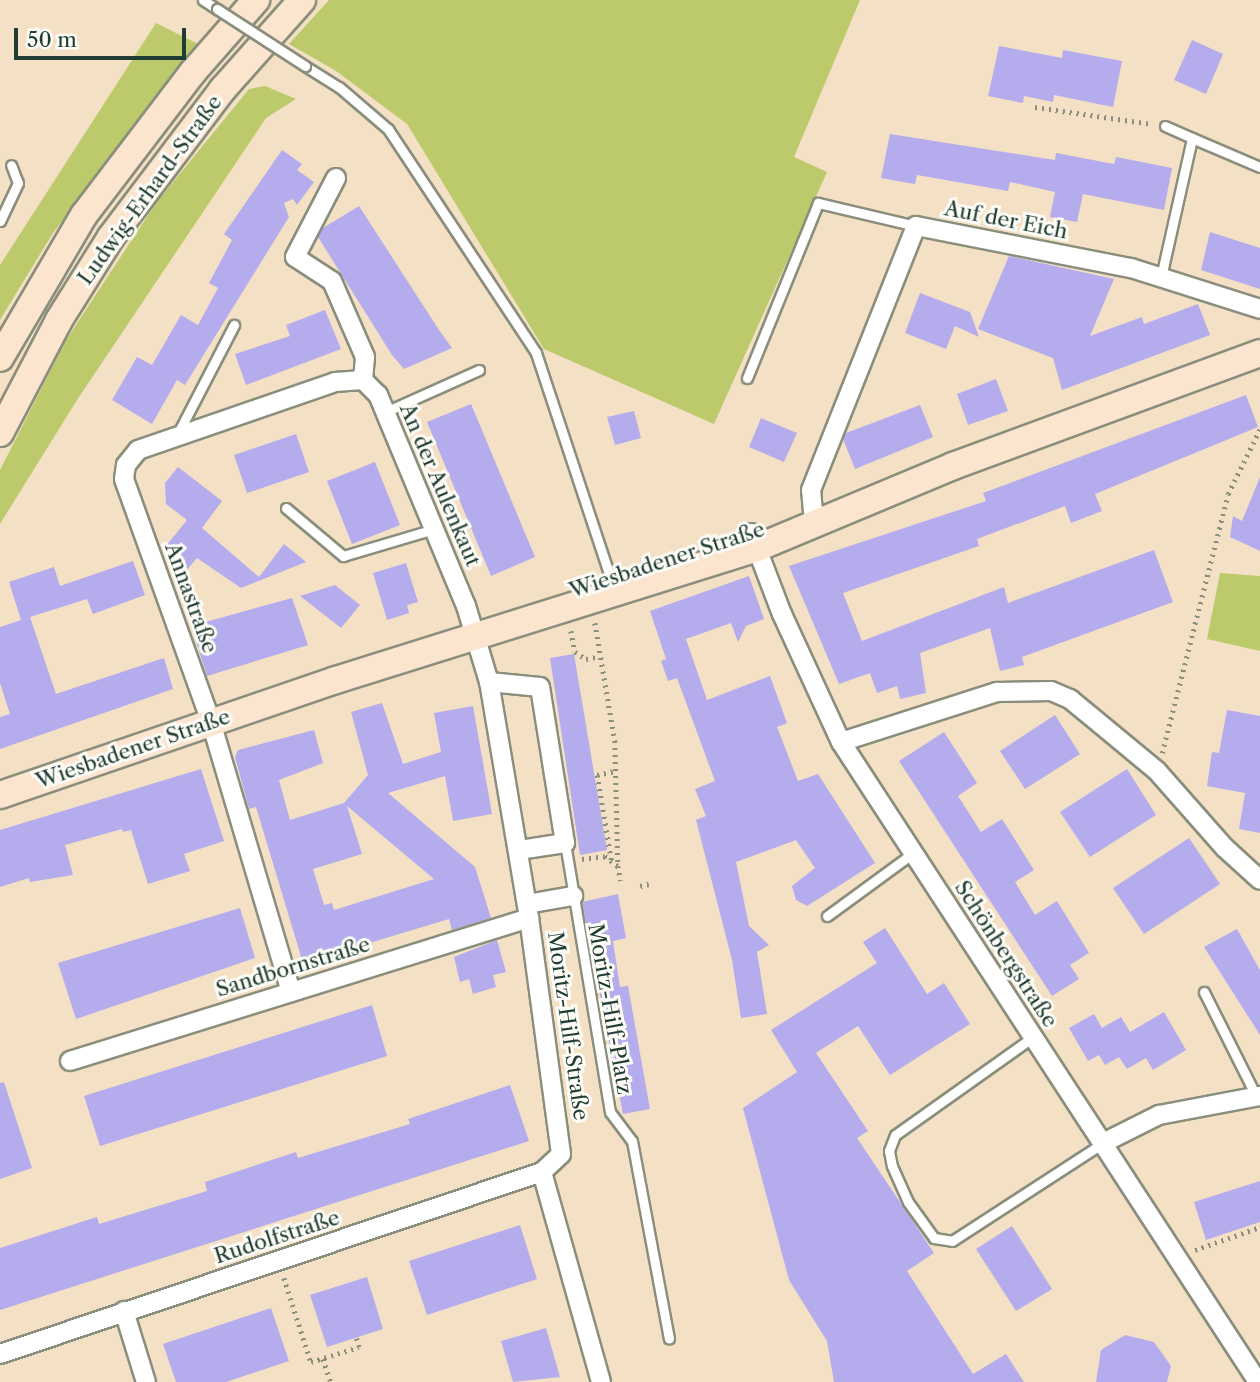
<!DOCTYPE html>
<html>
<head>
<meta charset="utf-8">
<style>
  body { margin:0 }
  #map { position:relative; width:1260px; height:1382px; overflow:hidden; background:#f4e0c5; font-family:"Libre Caslon Text",serif }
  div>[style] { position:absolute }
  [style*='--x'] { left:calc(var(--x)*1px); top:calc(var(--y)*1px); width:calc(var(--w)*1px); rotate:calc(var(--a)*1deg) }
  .green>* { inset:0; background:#bdca6c }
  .building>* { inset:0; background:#b4aced }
  .path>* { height:4.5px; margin-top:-2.25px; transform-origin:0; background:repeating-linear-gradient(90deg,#8a8e7c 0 2px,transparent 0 7px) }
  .roads { filter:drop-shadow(2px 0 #8a8e7c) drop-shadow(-2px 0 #8a8e7c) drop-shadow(0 2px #8a8e7c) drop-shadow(0 -2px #8a8e7c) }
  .lane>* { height:9px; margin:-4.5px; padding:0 4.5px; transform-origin:4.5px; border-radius:4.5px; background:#fff }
  .street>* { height:18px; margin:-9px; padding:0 9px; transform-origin:9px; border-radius:9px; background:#fff }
  .secondary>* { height:26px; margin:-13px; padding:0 13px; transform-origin:13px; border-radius:13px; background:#fce5cf }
  .bridges { filter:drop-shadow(2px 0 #8a8e7c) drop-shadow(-2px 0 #8a8e7c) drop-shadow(0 2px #8a8e7c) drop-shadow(0 -2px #8a8e7c) }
  .lane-bridge>* { height:9px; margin:-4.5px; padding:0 4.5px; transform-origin:4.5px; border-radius:4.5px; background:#fff }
  span { translate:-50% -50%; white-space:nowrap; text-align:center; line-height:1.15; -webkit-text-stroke:6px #fdfcf7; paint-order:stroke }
  .street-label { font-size:21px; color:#1f3d34 }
  .scale { position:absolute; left:14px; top:28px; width:172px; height:32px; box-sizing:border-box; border:4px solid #1f3d34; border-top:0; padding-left:9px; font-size:21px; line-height:24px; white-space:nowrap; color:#1f3d34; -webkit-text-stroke:5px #fdfcf7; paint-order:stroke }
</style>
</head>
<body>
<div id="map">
  <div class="green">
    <div style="clip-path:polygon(329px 0,860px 0,794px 157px,827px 172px,714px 424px,544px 349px,407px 124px,336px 71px,289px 44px)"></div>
    <div style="clip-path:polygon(156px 23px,198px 44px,53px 233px,0 320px,0 265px)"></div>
    <div style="clip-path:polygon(265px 86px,296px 99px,266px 118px,77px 400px,0 524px,0 470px,66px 340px,156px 203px,249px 89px)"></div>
    <div style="clip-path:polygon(1220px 573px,1260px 576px,1260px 651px,1207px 639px)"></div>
  </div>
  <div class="building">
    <div style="clip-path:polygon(1192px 40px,1223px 54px,1206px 94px,1174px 80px)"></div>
    <div style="clip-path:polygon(999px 46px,1062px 58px,1063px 50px,1122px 61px,1113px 107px,1054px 95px,1053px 102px,1024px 96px,1023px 103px,988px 96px)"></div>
    <div style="clip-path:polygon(890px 134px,1055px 160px,1056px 153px,1114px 164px,1116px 157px,1172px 168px,1164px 210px,1083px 194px,1077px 222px,1050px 217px,1055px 192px,1010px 182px,1008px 191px,917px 175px,915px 184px,881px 178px)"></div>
    <div style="clip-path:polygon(282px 150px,302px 164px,297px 170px,314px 182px,297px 205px,293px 199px,284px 203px,289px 217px,185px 385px,177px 380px,152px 424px,112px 400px,137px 357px,152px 365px,181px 315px,198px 325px,218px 288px,209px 283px,232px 240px,224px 234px)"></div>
    <div style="clip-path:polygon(359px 206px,439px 330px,452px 348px,404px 369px,392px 355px,318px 237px,323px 228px)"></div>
    <div style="clip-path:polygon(1210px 232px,1260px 248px,1260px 289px,1201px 270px)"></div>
    <div style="clip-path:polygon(1009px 256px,1114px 279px,1090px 336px,1142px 317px,1144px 324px,1198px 304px,1210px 335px,1062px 390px,1053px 358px,978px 329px)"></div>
    <div style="clip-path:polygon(920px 293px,970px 312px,979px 337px,955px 326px,946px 349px,905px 333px)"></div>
    <div style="clip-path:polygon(325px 310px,341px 349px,246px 385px,235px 354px,290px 336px,286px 325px)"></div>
    <div style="clip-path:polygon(996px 379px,1008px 411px,968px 425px,957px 394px)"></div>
    <div style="clip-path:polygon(1246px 395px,1258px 427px,1095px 494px,1102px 511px,1071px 523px,1065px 506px,977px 539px,979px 546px,843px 593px,862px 641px,1004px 587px,1008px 603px,1154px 550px,1173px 602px,1022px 657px,1024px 665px,1000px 671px,990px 628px,920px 653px,926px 693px,900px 699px,897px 686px,877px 693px,870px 673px,839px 684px,789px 566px,986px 501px,983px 493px)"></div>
    <div style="clip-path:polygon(471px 404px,535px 557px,491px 576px,427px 422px)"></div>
    <div style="clip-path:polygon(920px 405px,933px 437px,855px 469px,843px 439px,846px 433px)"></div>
    <div style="clip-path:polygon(634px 411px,641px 438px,615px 445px,607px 417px)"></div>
    <div style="clip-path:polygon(761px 418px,797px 433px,784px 462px,749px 447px)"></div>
    <div style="clip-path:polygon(296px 434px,309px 472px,247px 493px,234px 455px)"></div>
    <div style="clip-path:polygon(375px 462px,400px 525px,352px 544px,327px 481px)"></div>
    <div style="clip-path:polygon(178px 467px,222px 501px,202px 528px,259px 577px,284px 544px,306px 562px,241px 588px,197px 558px,178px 580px,166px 546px,187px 520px,166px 504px,165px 483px)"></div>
    <div style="clip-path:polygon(1260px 477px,1260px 551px,1230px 537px,1233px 516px,1242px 521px)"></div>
    <div style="clip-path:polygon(133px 561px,145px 595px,93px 614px,87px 599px,30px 617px,56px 694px,164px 658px,173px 689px,0 749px,0 717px,10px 714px,0 683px,0 627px,21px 620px,9px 582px,54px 567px,60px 586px)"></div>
    <div style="clip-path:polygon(406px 563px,418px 602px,407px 605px,409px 613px,387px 620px,373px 573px)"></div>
    <div style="clip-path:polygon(749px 576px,764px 619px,746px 626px,738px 642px,731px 623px,686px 639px,707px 700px,770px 676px,787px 723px,777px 727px,798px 781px,818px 774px,875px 863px,807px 906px,796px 900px,792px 886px,815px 868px,796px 840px,736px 862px,749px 926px,769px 945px,757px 952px,767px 1014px,741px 1018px,732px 960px,696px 820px,706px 816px,695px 789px,715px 781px,677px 678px,668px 681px,661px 661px,666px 659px,650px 611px)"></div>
    <div style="clip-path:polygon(335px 585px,360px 605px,341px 628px,300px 596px)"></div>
    <div style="clip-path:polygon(292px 598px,308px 645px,207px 676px,191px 626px)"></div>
    <div style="clip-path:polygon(574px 654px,607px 850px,580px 855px,550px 658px)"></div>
    <div style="clip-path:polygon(evenodd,382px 703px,403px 764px,441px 752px,434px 713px,473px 706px,492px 814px,453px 821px,445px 776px,388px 793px,475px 867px,491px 918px,452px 930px,449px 919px,303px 963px,256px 807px,249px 809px,235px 757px,238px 750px,314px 730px,323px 763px,279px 780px,290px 820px,344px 803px,368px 775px,351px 712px,382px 703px,347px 806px,434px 879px,334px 910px,332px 903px,324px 905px,313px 869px,362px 854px,347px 806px)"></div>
    <div style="clip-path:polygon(1227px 710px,1260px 716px,1260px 833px,1239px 829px,1245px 793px,1207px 786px,1212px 752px,1219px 753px)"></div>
    <div style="clip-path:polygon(1055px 715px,1080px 754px,1025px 789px,1000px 751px)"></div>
    <div style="clip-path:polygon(944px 732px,977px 783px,958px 796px,981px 832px,1002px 819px,1034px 870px,1015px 882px,1035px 915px,1057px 901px,1089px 953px,1070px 965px,1079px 979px,1052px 996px,899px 761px)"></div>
    <div style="clip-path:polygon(201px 769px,224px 841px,184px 854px,190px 871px,148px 884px,131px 830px,123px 832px,122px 829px,65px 845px,73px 875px,30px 882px,29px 878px,0 887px,0 830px)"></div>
    <div style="clip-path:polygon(1127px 769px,1156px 815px,1090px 857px,1060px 812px)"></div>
    <div style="clip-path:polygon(1189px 838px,1220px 884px,1144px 934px,1113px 888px)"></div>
    <div style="clip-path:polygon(618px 894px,626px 938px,613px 941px,620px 987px,628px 986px,650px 1109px,623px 1114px,582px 902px)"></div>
    <div style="clip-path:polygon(240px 908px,255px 958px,76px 1019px,58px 963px)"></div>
    <div style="clip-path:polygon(885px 928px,927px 994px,944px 983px,970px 1024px,890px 1075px,858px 1026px,816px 1053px,868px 1131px,857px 1138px,934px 1253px,907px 1271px,973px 1374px,1006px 1354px,1024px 1382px,834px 1382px,827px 1341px,789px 1280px,743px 1108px,797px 1072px,771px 1030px,877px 963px,863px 942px)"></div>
    <div style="clip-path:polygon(1237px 929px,1260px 970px,1260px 1035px,1204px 947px)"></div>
    <div style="clip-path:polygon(497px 940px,506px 972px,493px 975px,496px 987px,473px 994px,469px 979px,460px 982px,454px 957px)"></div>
    <div style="clip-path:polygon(372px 1005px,387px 1056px,100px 1146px,84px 1096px)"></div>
    <div style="clip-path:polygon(1164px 1012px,1186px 1050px,1153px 1070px,1146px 1058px,1127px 1069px,1119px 1057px,1105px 1065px,1099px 1055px,1088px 1061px,1069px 1028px,1094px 1014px,1102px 1028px,1121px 1017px,1130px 1032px)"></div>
    <div style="clip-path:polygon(4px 1082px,32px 1168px,0 1179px,0 1083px)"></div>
    <div style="clip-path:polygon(510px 1085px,529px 1141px,0 1310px,0 1248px,97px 1217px,99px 1224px,207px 1191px,205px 1182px,296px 1152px,298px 1158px,410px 1124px,408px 1119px)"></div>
    <div style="clip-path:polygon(1260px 1181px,1260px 1222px,1206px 1240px,1194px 1202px)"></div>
    <div style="clip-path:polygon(520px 1225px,537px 1279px,427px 1315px,409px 1261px)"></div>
    <div style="clip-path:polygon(1012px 1226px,1052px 1289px,1016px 1311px,976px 1249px)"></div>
    <div style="clip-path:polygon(367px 1277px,383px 1329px,327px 1347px,310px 1295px)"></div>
    <div style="clip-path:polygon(271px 1308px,289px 1361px,226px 1382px,176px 1382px,163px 1344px)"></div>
    <div style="clip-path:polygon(546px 1328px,560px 1377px,513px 1382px,501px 1341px)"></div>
    <div style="clip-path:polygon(1125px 1335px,1154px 1342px,1171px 1366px,1167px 1382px,1096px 1382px,1101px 1350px)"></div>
  </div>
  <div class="path">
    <div style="--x:1035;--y:107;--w:118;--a:8.3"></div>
    <div style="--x:595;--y:623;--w:120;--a:80.4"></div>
    <div style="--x:615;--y:741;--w:125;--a:88.6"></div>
    <div style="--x:571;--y:631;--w:21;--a:79"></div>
    <div style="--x:575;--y:652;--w:13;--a:32"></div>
    <div style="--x:586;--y:659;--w:14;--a:-12"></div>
    <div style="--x:1162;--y:753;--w:267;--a:-75.7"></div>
    <div style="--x:1228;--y:494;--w:72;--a:-63.8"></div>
    <div style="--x:582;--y:859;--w:23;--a:-7"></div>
    <div style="--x:605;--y:856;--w:16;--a:38"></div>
    <div style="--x:618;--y:866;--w:15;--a:79"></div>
    <div style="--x:611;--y:860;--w:86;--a:-99.4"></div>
    <div style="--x:597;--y:775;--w:18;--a:-13"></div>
    <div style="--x:640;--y:886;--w:9;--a:-13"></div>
    <div style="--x:1195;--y:1250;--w:69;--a:-19.5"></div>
    <div style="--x:284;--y:1278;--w:88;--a:72.2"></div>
    <div style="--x:311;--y:1362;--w:50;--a:-17.4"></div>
    <div style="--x:359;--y:1347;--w:9;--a:-108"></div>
    <div style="--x:323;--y:1359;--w:24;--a:71"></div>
  </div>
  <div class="roads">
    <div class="lane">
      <div style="--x:203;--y:0;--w:17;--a:33"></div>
      <div style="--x:305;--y:66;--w:40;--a:32"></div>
      <div style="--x:339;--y:87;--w:65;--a:40.6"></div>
      <div style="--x:388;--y:129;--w:268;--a:56.5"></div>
      <div style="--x:536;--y:353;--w:249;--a:71.7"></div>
      <div style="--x:1165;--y:126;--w:30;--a:24"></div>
      <div style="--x:0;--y:221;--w:42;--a:-64.7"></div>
      <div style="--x:18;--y:183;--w:19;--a:-111"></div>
      <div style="--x:1161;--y:277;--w:142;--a:-77.4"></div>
      <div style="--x:1192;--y:138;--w:74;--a:23.1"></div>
      <div style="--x:747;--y:378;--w:189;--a:-67.9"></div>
      <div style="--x:818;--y:203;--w:101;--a:13.2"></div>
      <div style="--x:385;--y:412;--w:103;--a:-24.1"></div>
      <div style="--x:177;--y:435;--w:124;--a:-62.6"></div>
      <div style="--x:286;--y:508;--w:75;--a:40.1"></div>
      <div style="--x:343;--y:556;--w:95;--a:-16.5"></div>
      <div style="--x:565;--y:843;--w:273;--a:80.5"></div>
      <div style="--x:610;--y:1112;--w:36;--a:53"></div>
      <div style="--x:632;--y:1141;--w:201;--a:79.4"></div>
      <div style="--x:827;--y:916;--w:107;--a:-36.2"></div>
      <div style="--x:1204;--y:992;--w:116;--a:63.4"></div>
      <div style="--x:1033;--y:1037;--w:169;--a:144.6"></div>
      <div style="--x:895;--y:1135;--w:17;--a:111"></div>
      <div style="--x:889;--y:1151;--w:15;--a:79"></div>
      <div style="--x:892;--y:1166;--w:39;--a:66"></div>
      <div style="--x:908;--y:1202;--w:44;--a:54.2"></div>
      <div style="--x:934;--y:1238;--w:18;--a:9"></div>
      <div style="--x:952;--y:1241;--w:180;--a:-33"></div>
    </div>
    <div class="street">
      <div style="--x:336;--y:178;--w:89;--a:117.4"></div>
      <div style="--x:295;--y:257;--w:44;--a:33"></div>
      <div style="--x:332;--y:281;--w:83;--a:66.5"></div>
      <div style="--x:365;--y:357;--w:23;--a:95"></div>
      <div style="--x:813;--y:512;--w:22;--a:-95"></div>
      <div style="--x:811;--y:490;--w:284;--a:-68.3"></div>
      <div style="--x:916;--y:226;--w:219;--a:11.1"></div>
      <div style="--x:1131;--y:268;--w:135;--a:17.6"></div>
      <div style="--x:751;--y:533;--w:87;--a:69.1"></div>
      <div style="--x:782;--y:614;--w:141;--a:65.3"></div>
      <div style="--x:841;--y:742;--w:764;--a:56.91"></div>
      <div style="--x:489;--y:682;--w:51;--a:5.6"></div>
      <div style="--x:540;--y:687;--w:158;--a:80.9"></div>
      <div style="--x:565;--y:843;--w:47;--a:171.3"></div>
      <div style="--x:841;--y:742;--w:164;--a:-17.8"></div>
      <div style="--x:997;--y:692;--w:54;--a:-1.1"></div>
      <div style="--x:1051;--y:691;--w:21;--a:23"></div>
      <div style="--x:1070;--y:699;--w:113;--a:39.6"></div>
      <div style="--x:1157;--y:771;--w:103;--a:48.6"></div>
      <div style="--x:1225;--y:848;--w:47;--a:42.4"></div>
      <div style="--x:527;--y:904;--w:47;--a:-9.9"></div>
      <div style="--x:291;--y:992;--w:282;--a:-106.5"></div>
      <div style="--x:211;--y:722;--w:258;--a:-109.7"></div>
      <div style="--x:124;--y:479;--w:14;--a:-82"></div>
      <div style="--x:126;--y:465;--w:19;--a:-51"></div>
      <div style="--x:138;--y:450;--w:208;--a:-19"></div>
      <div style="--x:335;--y:382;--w:28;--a:-4"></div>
      <div style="--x:70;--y:1061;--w:481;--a:-17.3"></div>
      <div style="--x:1103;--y:1143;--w:63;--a:-26.6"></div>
      <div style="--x:1159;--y:1115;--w:103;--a:-10.7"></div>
      <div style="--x:542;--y:1172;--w:218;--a:74.3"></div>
      <div style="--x:124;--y:1311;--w:74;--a:72.8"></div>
      <div style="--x:0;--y:1354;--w:572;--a:-18.56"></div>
      <div style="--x:542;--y:1172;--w:26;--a:-43"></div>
      <div style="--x:561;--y:1154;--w:238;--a:-97.7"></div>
      <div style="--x:529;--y:918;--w:239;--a:-99.6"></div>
      <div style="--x:489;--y:682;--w:79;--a:-106.8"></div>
      <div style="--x:466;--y:606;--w:229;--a:-112.6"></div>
      <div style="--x:378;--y:395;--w:21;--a:-135"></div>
    </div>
    <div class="secondary">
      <div style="--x:0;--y:358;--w:166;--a:-59.6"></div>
      <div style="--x:84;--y:215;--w:180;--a:-52.7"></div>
      <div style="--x:193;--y:72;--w:96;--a:-48.8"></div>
      <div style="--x:0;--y:433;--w:127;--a:-62.4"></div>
      <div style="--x:59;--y:320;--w:98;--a:-57.9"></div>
      <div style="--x:111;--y:237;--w:186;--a:-52.9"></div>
      <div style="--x:223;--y:89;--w:119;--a:-48.4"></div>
      <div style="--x:0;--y:795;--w:355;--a:-18.9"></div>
      <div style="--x:336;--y:680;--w:441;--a:-17.4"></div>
      <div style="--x:757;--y:548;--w:212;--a:-22.7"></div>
      <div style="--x:953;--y:466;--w:327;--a:-20.2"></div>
    </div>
  </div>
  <div class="bridges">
    <div class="lane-bridge">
      <div style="--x:217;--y:9;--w:105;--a:32.9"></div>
    </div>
  </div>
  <div class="street-label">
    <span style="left:150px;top:190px;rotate:-54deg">Ludwig-Erhard-Straße</span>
    <span style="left:1006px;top:220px;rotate:11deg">Auf der Eich</span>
    <span style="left:440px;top:485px;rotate:67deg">An der Aulenkaut</span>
    <span style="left:667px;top:560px;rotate:-18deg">Wiesbadener Straße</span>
    <span style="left:191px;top:598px;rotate:70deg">Annastraße</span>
    <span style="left:133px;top:749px;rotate:-19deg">Wiesbadener Straße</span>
    <span style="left:1006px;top:954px;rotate:57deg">Schönbergstraße</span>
    <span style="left:293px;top:967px;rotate:-17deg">Sandbornstraße</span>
    <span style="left:610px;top:1009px;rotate:80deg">Moritz-Hilf-Platz</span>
    <span style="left:568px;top:1026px;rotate:82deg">Moritz-Hilf-Straße</span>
    <span style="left:277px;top:1237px;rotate:-18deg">Rudolfstraße</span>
  </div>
  <div class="scale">50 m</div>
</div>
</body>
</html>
